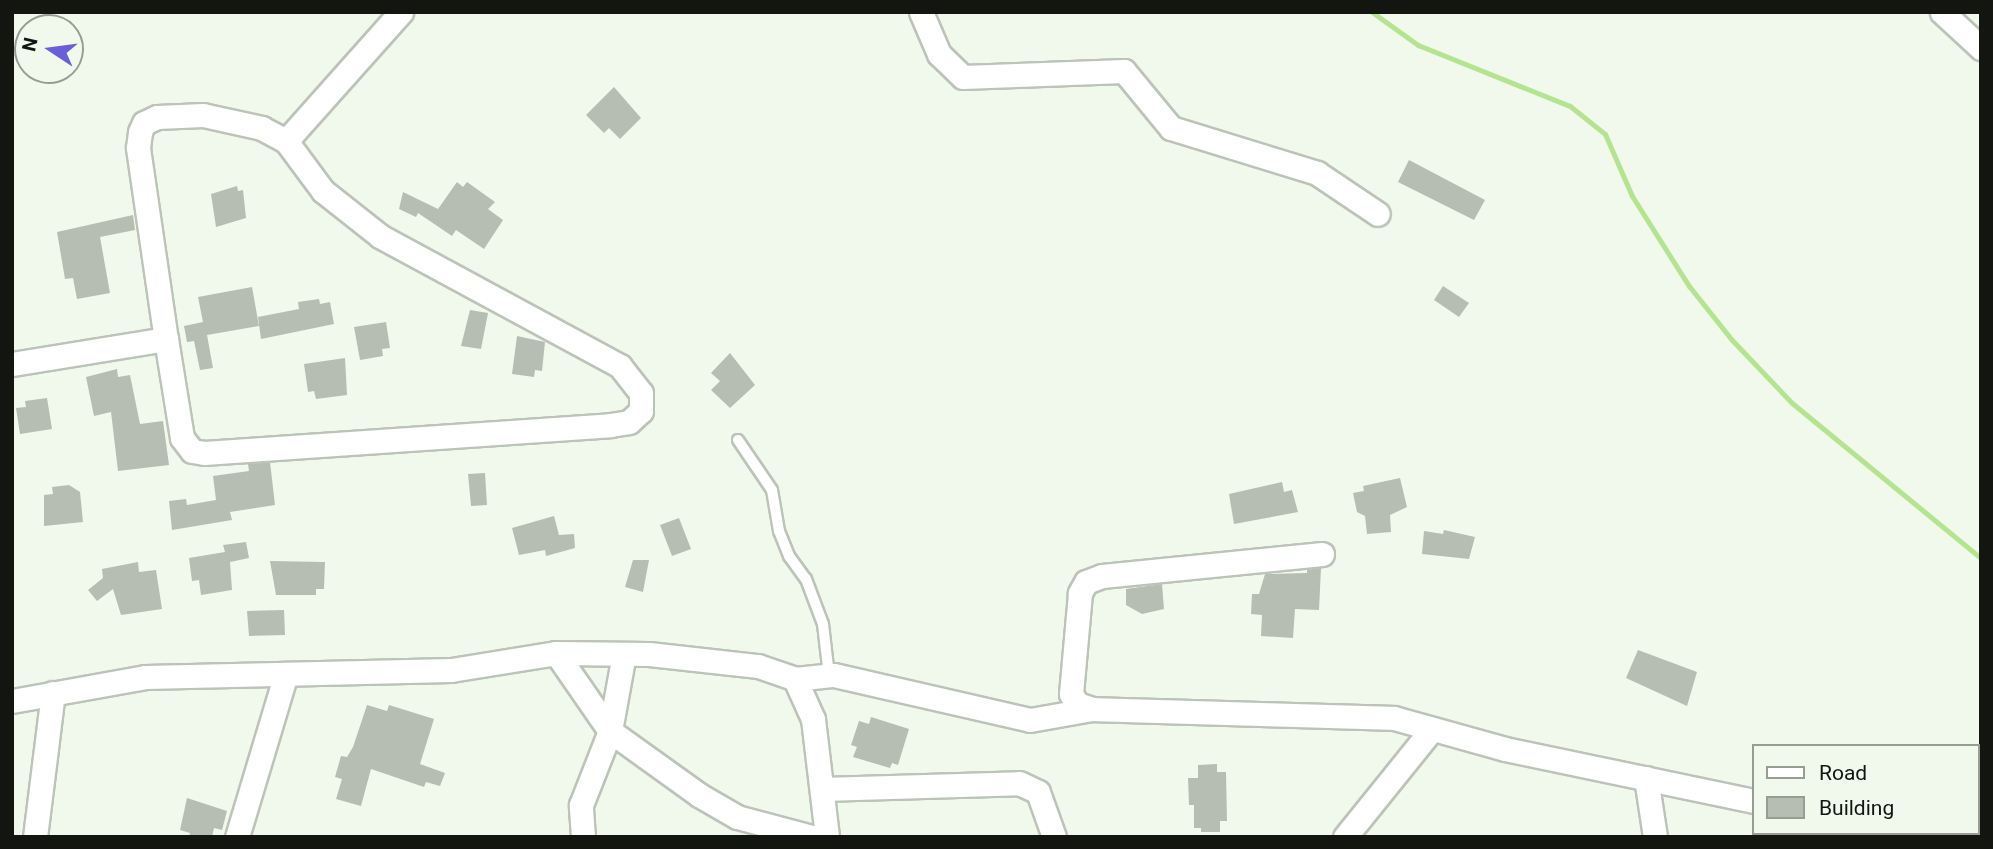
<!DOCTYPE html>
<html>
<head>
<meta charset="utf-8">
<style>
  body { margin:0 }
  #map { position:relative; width:1993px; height:849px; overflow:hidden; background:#f1f8ec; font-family:Roboto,sans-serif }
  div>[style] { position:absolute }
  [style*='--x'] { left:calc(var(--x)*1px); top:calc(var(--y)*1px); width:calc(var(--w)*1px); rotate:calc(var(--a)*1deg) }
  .stream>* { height:5px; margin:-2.5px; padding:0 2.5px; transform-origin:2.5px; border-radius:2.5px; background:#b4e58e }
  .building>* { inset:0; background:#b6bdb2 }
  .roads { filter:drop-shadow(2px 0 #bcc3b8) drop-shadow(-2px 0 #bcc3b8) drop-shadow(0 2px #bcc3b8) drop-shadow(0 -2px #bcc3b8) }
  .service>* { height:10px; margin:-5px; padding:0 5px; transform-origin:5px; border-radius:5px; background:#fff }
  .minor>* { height:23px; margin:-11.5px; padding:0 11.5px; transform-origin:11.5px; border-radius:11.5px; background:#fff }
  span { translate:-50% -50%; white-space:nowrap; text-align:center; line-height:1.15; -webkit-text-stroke:6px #f1f8ec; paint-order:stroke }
  .frame { position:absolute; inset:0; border:14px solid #131511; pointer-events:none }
  .legend { position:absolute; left:1752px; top:744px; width:228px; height:91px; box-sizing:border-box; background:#f1f8ec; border:2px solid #989d94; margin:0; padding:9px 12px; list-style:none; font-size:21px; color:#131511 }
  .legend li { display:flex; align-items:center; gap:14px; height:35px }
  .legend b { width:35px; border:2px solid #989d94 }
  .north { position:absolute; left:14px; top:14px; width:70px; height:70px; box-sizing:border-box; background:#f1f8ec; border:2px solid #989d94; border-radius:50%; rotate:283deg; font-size:19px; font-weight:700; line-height:28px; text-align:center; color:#131511 }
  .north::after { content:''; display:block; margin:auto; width:24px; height:32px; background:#695fd9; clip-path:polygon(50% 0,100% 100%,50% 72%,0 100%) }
</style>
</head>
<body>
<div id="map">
  <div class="stream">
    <div style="--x:1372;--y:12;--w:57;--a:35.7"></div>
    <div style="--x:1418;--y:45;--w:164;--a:21.9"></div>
    <div style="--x:1570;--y:106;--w:45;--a:38.7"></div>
    <div style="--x:1605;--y:134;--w:68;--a:66.5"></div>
    <div style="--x:1632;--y:196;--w:107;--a:57.7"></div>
    <div style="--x:1689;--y:286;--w:69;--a:51.5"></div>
    <div style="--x:1732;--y:340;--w:87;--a:46.4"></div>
    <div style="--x:1792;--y:403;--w:244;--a:39.4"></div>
  </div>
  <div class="building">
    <div style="clip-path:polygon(614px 87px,641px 118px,620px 139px,609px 128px,604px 133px,586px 115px)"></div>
    <div style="clip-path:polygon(1409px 160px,1485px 200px,1474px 220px,1398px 182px)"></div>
    <div style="clip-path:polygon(457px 182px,463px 187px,467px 182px,495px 202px,488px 209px,503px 220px,484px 249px,456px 230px,452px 236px,418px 213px,416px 217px,399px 209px,403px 192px,438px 209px)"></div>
    <div style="clip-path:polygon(237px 186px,238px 191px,243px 190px,246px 218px,216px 227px,211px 194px)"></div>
    <div style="clip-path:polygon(133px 215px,135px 230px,100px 237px,110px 293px,77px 299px,73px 278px,65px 279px,57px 232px)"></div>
    <div style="clip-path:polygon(1443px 286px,1469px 303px,1459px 317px,1434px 300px)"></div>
    <div style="clip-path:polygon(252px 287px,259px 326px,207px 335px,213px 368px,200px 370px,194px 341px,187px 342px,184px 326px,203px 322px,198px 297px)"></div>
    <div style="clip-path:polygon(319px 299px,320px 304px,330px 302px,334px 324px,261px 339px,258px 317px,299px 309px,298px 302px)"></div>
    <div style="clip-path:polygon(470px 310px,488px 313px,481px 349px,461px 346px)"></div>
    <div style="clip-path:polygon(386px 322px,390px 348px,382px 349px,383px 356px,360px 360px,354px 327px)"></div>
    <div style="clip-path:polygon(517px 336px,545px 342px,542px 371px,535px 370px,534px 377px,512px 374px)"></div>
    <div style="clip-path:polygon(730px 353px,755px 385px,730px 408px,711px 390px,720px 381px,711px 373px)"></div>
    <div style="clip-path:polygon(345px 358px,347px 395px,316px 399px,314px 391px,308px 392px,304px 364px)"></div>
    <div style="clip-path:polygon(117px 369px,118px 377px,130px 375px,140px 424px,163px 421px,169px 465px,118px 471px,111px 412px,94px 416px,86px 377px)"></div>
    <div style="clip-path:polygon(47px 398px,52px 429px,20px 434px,16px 408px,26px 407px,25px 401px)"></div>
    <div style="clip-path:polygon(270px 462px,275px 505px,230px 512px,232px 520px,172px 530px,169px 501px,186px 499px,187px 505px,216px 500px,213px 476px,249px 471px,248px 464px)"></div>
    <div style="clip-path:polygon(485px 473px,487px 505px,471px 506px,468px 474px)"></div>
    <div style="clip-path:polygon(1400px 478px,1407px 507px,1390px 515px,1391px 532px,1367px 534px,1365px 516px,1357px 512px,1353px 493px,1364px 491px,1363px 486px)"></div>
    <div style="clip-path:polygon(1282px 482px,1284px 492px,1292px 490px,1298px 512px,1234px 524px,1229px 494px)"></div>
    <div style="clip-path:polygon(69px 485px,80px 492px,83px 522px,44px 526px,44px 495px,53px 494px,52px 487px)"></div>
    <div style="clip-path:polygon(554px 516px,559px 535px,574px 534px,575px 548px,546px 556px,545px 550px,519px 555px,512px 528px)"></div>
    <div style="clip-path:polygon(679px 518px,691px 549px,672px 556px,660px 525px)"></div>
    <div style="clip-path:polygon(1444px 530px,1475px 537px,1469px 559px,1422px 554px,1424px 531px,1443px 534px)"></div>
    <div style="clip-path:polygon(246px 542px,249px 558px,230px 562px,232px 590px,201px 595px,199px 580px,192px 581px,189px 558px,225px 552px,223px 545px)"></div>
    <div style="clip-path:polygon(633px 560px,649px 560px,643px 592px,625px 587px)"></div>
    <div style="clip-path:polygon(270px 561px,325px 562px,324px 589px,316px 589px,316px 595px,276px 595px)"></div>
    <div style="clip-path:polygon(138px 562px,139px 572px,156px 570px,162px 609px,121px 615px,113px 589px,97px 601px,88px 590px,103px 578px,102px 569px)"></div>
    <div style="clip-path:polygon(1321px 568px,1319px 610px,1295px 609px,1293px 638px,1261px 636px,1262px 615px,1251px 614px,1252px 594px,1259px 594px,1265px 574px,1307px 573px,1307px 570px)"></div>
    <div style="clip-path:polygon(1162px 584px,1164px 609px,1142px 614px,1126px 605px,1126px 589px)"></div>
    <div style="clip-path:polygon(284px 610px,285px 635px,249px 636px,247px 611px)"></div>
    <div style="clip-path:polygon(1638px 650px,1697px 672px,1687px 706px,1626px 678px)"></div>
    <div style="clip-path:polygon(367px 705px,387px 711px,389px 705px,434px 719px,420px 764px,445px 773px,440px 786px,426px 782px,424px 787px,371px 769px,361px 806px,336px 799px,342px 779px,335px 777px,341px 756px,347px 757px,353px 747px)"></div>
    <div style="clip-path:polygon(871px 717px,909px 729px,898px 765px,892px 763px,890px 768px,853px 757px,857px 747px,851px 745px,859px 721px,869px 724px)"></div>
    <div style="clip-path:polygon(1217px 764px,1217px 772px,1226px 772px,1227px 821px,1220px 821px,1220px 832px,1201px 832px,1201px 828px,1194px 828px,1194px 805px,1189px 805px,1188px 778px,1198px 778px,1198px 765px)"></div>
    <div style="clip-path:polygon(187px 798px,227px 811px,222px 830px,214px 828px,212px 837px,189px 837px,190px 833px,180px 830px)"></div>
  </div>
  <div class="roads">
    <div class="service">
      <div style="--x:738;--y:440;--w:60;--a:55.8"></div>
      <div style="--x:772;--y:490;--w:42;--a:80.3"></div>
      <div style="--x:779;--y:531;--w:27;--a:68"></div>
      <div style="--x:789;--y:556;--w:29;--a:54"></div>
      <div style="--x:806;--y:579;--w:48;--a:69.3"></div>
      <div style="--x:823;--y:624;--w:52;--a:83.4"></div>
    </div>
    <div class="minor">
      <div style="--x:921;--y:12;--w:46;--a:66.8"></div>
      <div style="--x:939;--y:54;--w:33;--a:44"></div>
      <div style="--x:963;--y:77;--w:161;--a:-2.1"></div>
      <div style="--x:1124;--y:71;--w:74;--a:50.5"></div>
      <div style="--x:1171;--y:128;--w:153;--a:17.1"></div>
      <div style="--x:1317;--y:173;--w:73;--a:33.9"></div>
      <div style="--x:1942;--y:12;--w:53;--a:42.7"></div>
      <div style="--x:286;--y:141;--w:173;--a:-48.3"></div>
      <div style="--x:12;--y:364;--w:156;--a:-9.2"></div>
      <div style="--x:166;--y:339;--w:100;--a:80.8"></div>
      <div style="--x:182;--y:438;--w:16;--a:52"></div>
      <div style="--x:192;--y:451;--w:12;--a:9"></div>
      <div style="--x:204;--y:453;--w:407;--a:-3.9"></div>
      <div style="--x:610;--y:425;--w:19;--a:-9"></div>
      <div style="--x:629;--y:422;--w:16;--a:-43"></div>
      <div style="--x:641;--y:411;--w:18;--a:-90"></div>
      <div style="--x:641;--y:393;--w:34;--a:-128"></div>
      <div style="--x:620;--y:366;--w:273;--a:-151.6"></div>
      <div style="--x:380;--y:236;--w:73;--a:-141.7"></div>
      <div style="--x:323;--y:191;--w:62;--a:-126.5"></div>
      <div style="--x:286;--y:141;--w:27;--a:-152"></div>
      <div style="--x:262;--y:128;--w:60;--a:-167.6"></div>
      <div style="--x:203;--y:115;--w:46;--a:177.5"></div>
      <div style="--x:157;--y:117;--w:14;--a:155"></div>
      <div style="--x:144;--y:123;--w:10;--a:114"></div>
      <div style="--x:140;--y:132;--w:16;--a:97"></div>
      <div style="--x:138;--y:148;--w:193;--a:81.7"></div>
      <div style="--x:1322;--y:554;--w:221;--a:174.3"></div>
      <div style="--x:1102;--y:576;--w:17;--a:159"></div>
      <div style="--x:1086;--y:582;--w:13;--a:119"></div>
      <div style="--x:1080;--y:593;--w:101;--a:95.1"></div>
      <div style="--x:1071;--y:694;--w:12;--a:59"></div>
      <div style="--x:1077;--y:704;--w:16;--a:18"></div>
      <div style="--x:1092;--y:709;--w:302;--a:1.7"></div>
      <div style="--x:1394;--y:718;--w:115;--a:15.6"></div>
      <div style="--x:1505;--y:749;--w:253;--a:11.8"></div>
      <div style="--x:556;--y:653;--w:95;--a:55.3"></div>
      <div style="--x:610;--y:731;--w:110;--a:35.7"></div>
      <div style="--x:699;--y:795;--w:44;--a:30.1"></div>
      <div style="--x:737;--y:817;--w:78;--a:14.9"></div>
      <div style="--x:795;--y:679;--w:39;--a:-6"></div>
      <div style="--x:834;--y:675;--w:201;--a:12.9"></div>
      <div style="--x:1030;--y:720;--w:63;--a:-10.1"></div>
      <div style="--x:12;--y:701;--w:135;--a:-10.2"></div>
      <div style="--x:145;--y:677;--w:306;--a:-1.3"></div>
      <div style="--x:451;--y:670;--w:106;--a:-9.2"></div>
      <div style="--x:556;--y:653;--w:93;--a:0.6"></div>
      <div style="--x:649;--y:654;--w:110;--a:6.3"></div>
      <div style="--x:758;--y:666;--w:39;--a:19"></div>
      <div style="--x:795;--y:679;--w:44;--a:65.8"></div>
      <div style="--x:813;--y:719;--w:119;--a:83.2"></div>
      <div style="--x:1646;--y:778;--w:60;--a:81.3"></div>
      <div style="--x:822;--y:789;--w:197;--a:-1.7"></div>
      <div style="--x:1019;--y:783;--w:21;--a:25"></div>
      <div style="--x:1038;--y:792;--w:48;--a:70.4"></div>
      <div style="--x:1898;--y:833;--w:11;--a:22"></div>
      <div style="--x:35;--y:837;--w:145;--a:-82.9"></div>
      <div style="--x:237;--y:837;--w:170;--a:-73.3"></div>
      <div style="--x:583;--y:837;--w:32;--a:-94"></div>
      <div style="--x:581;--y:805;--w:79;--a:-68.6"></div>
      <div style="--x:610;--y:731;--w:78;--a:-79.7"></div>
      <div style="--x:1345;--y:837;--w:139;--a:-51.1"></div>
    </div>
  </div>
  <div class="frame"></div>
  <ul class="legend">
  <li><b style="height:9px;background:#fff"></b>Road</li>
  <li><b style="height:19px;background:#b6bdb2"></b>Building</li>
  </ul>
  <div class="north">N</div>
</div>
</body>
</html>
